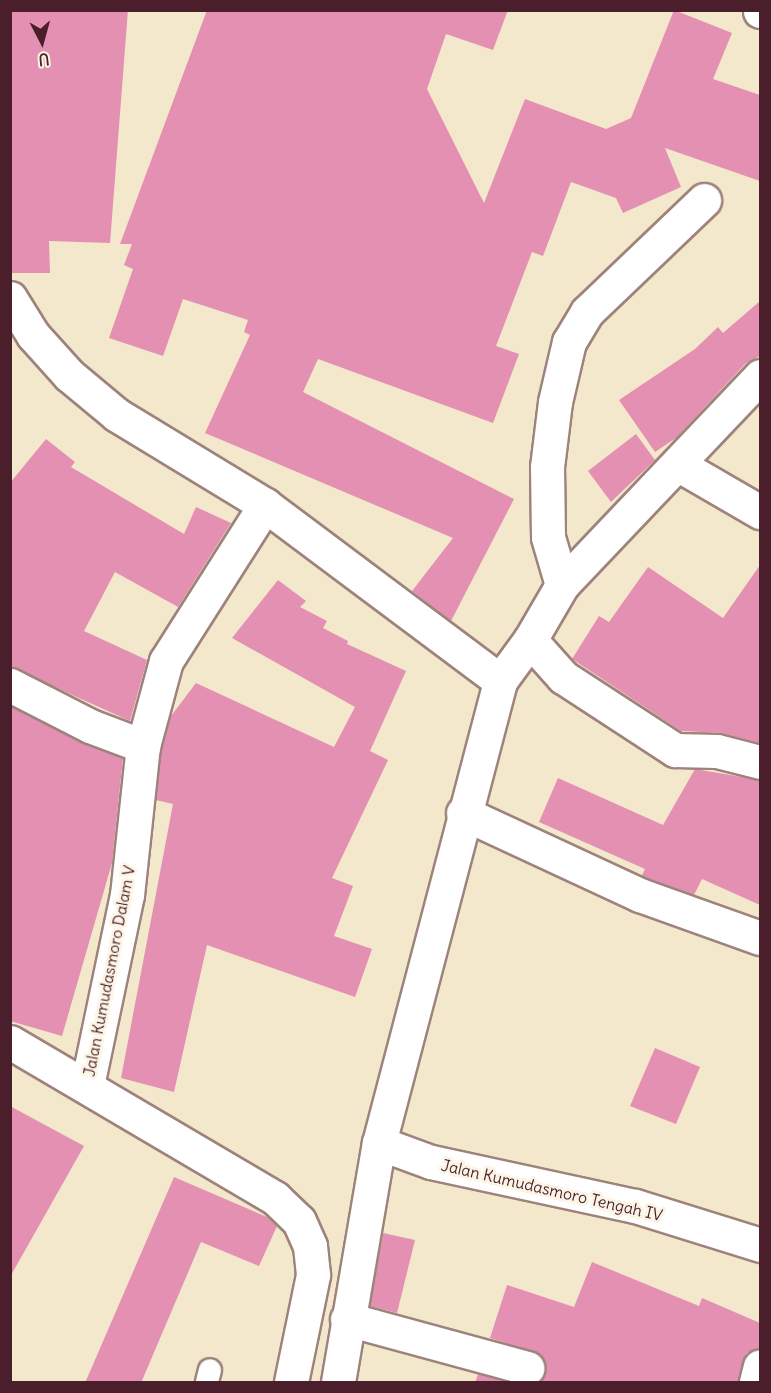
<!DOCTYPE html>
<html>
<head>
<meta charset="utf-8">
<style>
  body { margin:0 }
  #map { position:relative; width:771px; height:1393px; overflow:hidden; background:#f3e7cc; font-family:Delius,sans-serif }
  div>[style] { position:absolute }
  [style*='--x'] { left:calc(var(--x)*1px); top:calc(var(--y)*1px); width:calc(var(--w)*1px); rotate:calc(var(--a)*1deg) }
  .building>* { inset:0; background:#e490b2 }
  .roads { filter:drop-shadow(2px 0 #9e837c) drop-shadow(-2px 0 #9e837c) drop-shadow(0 2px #9e837c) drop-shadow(0 -2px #9e837c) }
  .lane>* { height:22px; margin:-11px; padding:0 11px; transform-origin:11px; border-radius:11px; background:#fff }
  .street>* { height:33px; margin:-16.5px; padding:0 16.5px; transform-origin:16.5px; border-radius:16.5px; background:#fff }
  span { translate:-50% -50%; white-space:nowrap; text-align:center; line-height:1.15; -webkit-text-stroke:6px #fcf5e5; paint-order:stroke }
  .street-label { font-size:16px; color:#4a1f2b }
  .frame { position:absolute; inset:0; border:12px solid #4a1f2b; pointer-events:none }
  .north { position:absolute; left:12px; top:12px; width:60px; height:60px; -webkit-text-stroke:4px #fcf5e5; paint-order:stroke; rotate:174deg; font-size:16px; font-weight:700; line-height:24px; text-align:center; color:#4a1f2b }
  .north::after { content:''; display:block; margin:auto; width:21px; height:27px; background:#4a1f2b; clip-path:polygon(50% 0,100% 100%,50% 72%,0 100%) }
</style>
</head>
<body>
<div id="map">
  <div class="building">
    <div style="clip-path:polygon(10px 10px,128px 10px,110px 243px,49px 241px,50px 273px,10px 273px)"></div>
    <div style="clip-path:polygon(207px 10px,508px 10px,493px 50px,446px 34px,427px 89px,484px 203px,525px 99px,606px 129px,631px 118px,674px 10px,732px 33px,713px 79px,760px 95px,760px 181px,665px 148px,681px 187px,623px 213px,616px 198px,571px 182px,543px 256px,532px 252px,496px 346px,519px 354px,493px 423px,318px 359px,303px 392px,514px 499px,451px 621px,412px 591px,453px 538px,205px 433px,250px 335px,244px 332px,248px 320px,183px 299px,163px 356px,109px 338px,133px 269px,124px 265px,132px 244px,120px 244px)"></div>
    <div style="clip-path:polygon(760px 301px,760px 356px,746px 363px,676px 438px,655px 452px,619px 400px,695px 349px,718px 327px,723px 333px)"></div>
    <div style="clip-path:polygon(636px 434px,655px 460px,611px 502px,588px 471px)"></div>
    <div style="clip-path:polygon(46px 439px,75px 462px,71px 467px,184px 534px,196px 507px,231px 523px,178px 607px,115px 572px,84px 631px,147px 660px,130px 721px,10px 667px,10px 483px)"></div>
    <div style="clip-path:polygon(760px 565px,760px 743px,721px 733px,681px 731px,572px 659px,599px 616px,609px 622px,648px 567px,723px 618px)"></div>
    <div style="clip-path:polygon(278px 580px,306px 601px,300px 607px,327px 621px,323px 628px,348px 641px,347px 644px,406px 671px,370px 751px,388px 760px,332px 878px,353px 886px,334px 936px,372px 949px,355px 997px,207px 945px,174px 1092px,121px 1078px,173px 804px,156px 800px,161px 749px,171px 716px,196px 683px,334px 747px,355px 707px,232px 638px)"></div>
    <div style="clip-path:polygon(10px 706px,82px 743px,123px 758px,112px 863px,62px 1036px,10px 1021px)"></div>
    <div style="clip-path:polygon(695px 769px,760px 780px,760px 905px,702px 879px,694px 895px,647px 878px,642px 875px,645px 869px,539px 822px,558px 778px,663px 825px)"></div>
    <div style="clip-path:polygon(655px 1048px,700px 1067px,676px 1124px,630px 1106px)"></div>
    <div style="clip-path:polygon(10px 1106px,84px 1146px,10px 1277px)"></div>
    <div style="clip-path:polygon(174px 1177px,267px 1217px,277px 1226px,259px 1266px,201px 1242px,141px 1383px,85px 1383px)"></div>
    <div style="clip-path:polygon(383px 1233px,415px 1240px,397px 1313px,370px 1306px)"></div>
    <div style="clip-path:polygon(592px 1262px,699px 1306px,702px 1298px,760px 1323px,760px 1348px,746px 1353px,738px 1383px,538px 1383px,545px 1372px,540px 1354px,490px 1338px,507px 1285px,574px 1307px)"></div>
    <div style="clip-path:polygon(478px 1374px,509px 1383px,475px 1383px)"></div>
  </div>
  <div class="roads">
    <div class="lane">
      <div style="--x:207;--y:1382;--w:12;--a:-76"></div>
    </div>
    <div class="street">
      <div style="--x:760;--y:10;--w:1;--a:90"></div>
      <div style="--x:10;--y:298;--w:44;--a:58.1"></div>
      <div style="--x:33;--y:335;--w:54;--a:48"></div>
      <div style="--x:69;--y:375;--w:62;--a:39.8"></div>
      <div style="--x:117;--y:415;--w:173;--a:31.3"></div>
      <div style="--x:265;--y:505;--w:294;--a:36.8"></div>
      <div style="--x:679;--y:465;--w:94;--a:30.1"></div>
      <div style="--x:562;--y:585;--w:50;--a:-106.3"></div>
      <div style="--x:548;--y:537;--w:70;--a:-90.8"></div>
      <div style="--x:547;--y:467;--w:65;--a:-83"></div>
      <div style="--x:555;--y:402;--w:62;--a:-76.9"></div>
      <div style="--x:569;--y:342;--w:35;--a:-59"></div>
      <div style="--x:587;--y:312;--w:162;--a:-43.7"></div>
      <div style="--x:530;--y:640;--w:50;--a:48.3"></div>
      <div style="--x:563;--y:677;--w:134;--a:33.1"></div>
      <div style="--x:675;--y:750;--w:42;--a:1.4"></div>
      <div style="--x:717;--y:751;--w:44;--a:14.3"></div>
      <div style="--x:10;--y:685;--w:90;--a:27.1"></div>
      <div style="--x:90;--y:726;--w:57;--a:20.7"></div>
      <div style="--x:463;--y:813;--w:195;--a:24.9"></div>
      <div style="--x:640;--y:895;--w:127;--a:19.7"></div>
      <div style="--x:10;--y:1042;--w:308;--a:30.5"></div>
      <div style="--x:275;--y:1198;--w:33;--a:44"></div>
      <div style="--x:299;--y:1221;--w:27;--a:66"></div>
      <div style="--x:310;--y:1246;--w:29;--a:84"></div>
      <div style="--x:313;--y:1275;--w:109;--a:101.6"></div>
      <div style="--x:87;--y:1086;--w:195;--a:-78.2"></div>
      <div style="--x:127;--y:895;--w:150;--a:-83.9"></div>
      <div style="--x:143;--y:746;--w:88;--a:-74.9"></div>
      <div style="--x:166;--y:661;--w:185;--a:-57.6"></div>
      <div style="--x:379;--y:1143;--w:55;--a:20.1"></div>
      <div style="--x:431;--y:1162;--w:209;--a:12.2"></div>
      <div style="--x:635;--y:1206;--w:131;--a:17.3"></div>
      <div style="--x:347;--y:1319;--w:187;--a:15.2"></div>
      <div style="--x:338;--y:1382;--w:242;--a:-80.3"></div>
      <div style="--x:379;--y:1143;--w:478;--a:-75.3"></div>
      <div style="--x:500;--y:681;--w:51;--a:-53.8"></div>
      <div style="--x:530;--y:640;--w:64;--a:-59.8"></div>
      <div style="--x:562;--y:585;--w:288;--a:-46.5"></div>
      <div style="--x:756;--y:1382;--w:16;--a:-76"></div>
    </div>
  </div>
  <div class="street-label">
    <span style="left:109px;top:971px;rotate:-79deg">Jalan Kumudasmoro Dalam V</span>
    <span style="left:552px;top:1190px;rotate:13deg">Jalan Kumudasmoro Tengah IV</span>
  </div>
  <div class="frame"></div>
  <div class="north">U</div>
</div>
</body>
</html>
